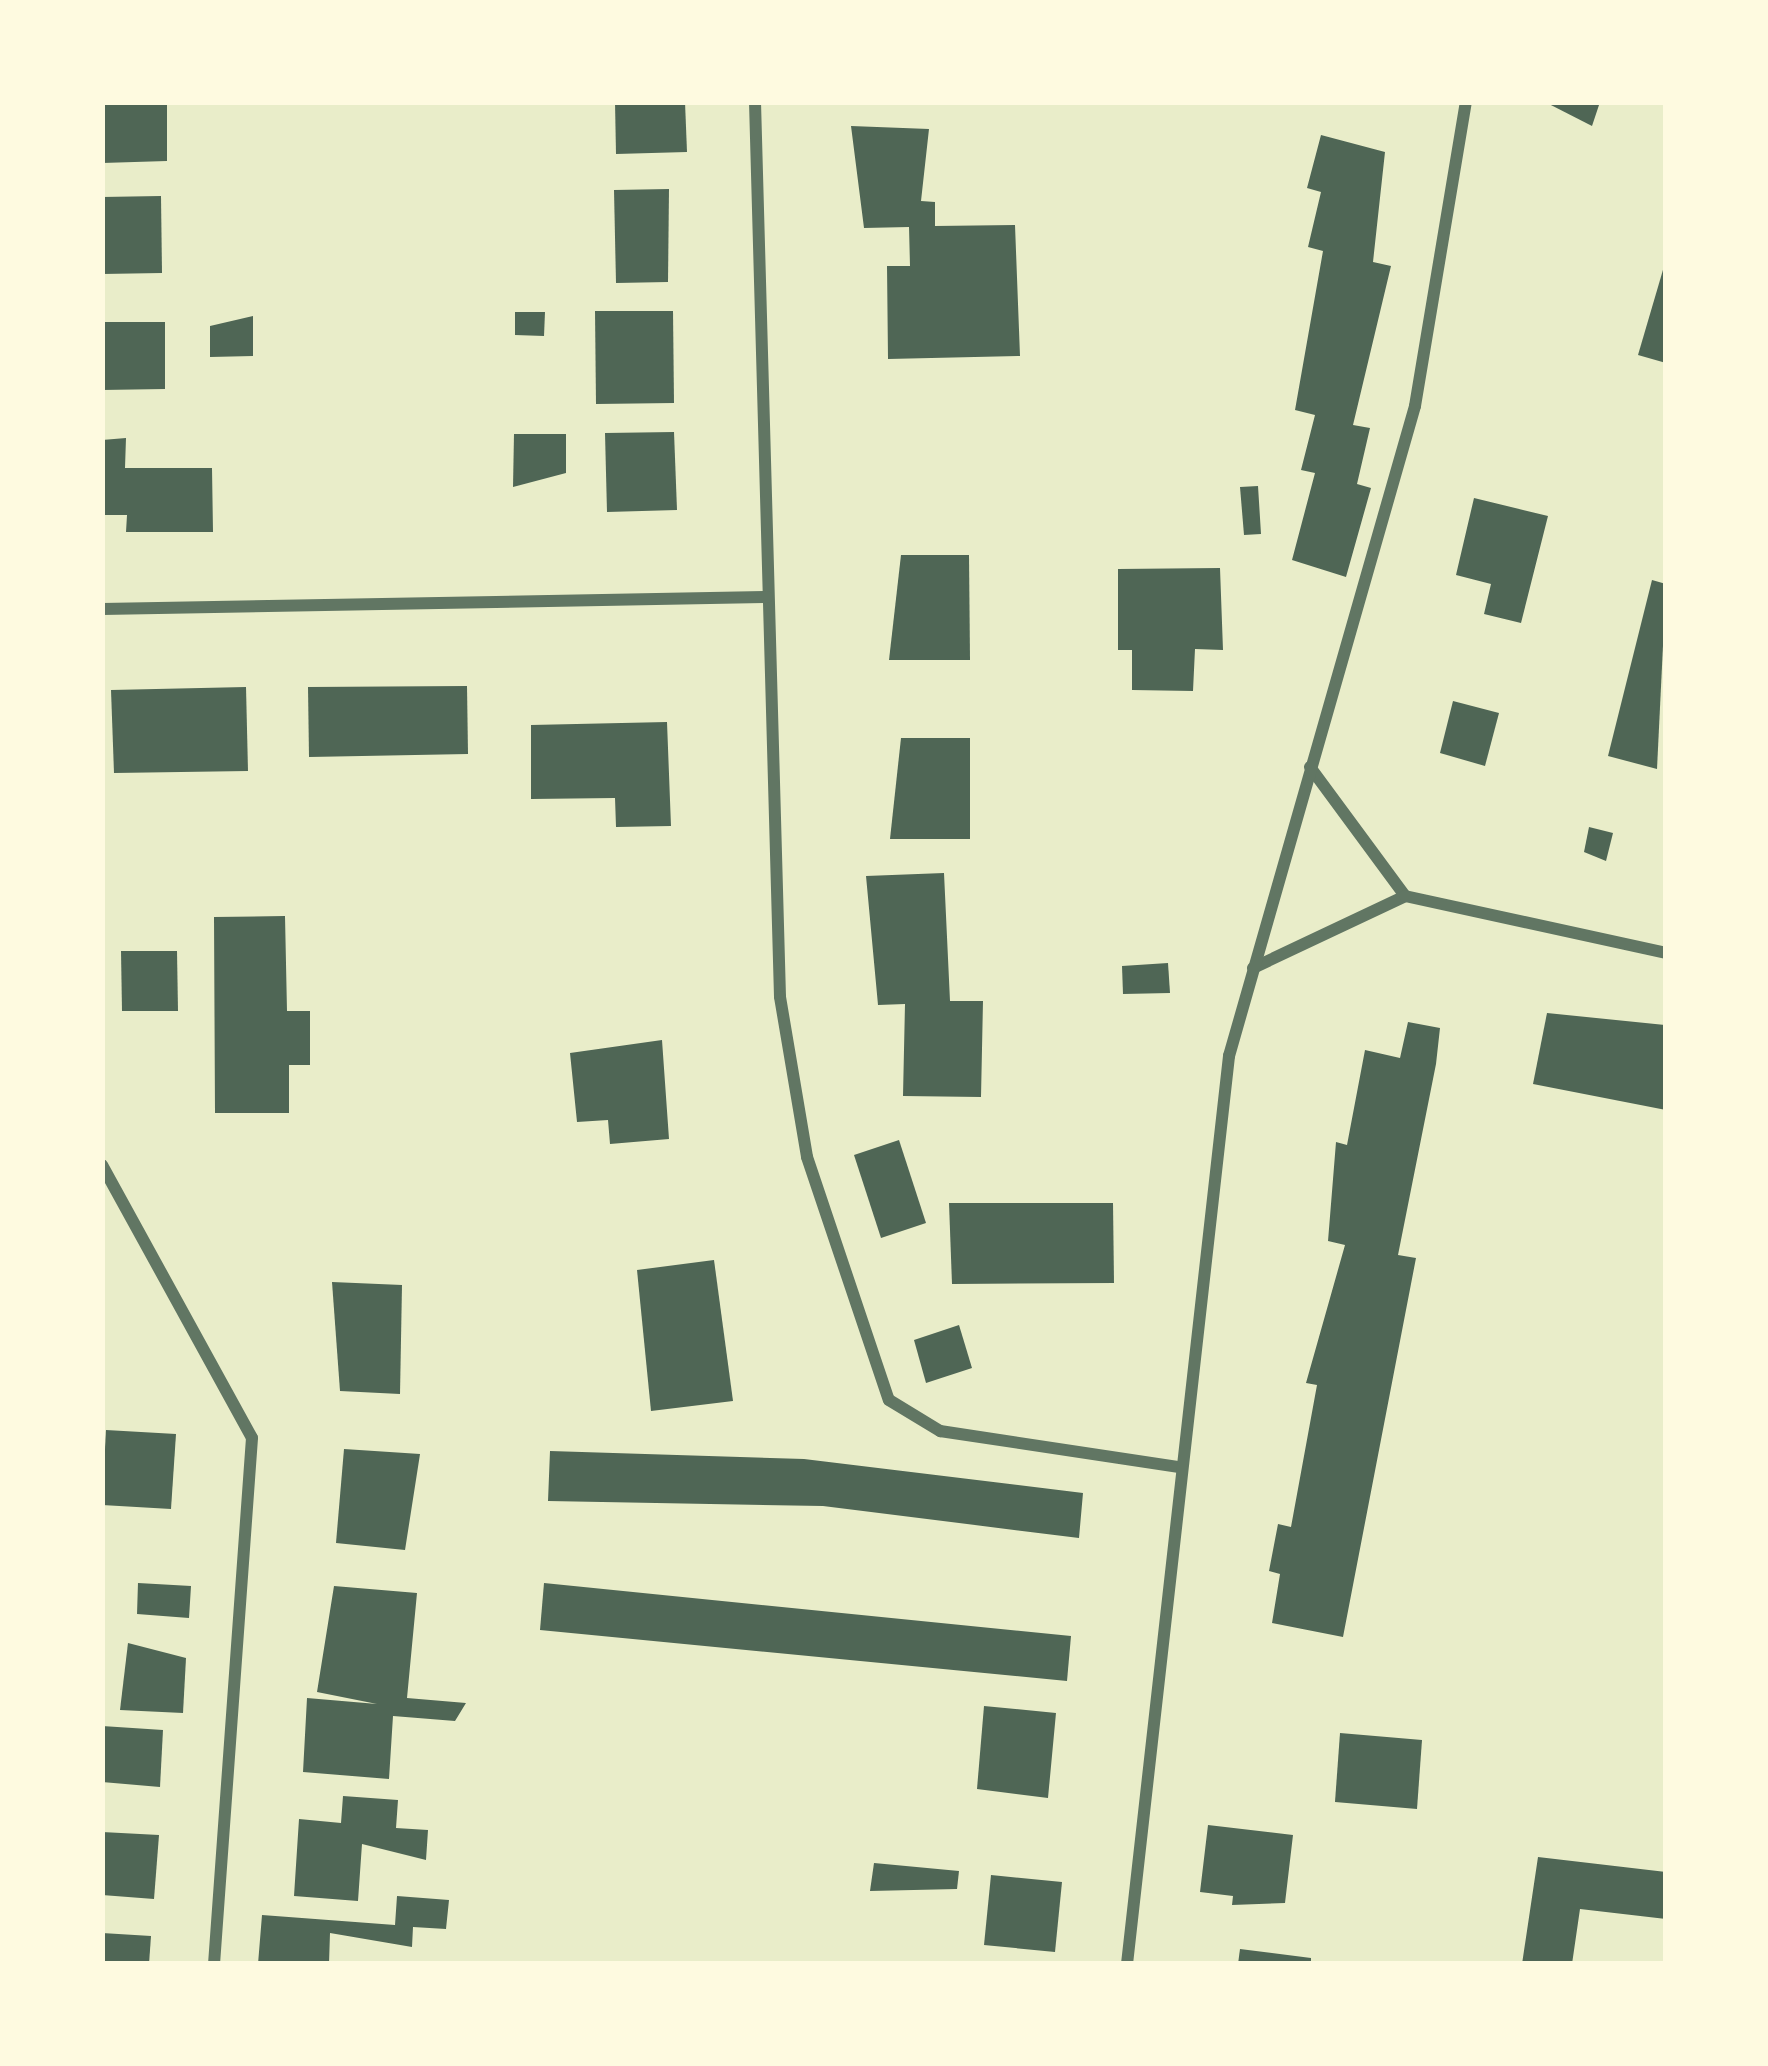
<!DOCTYPE html>
<html>
<head>
<meta charset="utf-8">
<style>
  body { margin:0 }
  #map { position:relative; width:1768px; height:2066px; overflow:hidden; background:#e9edc9; font-family:"Exo 2",sans-serif }
  div>[style] { position:absolute }
  [style*='--x'] { left:calc(var(--x)*1px); top:calc(var(--y)*1px); width:calc(var(--w)*1px); rotate:calc(var(--a)*1deg) }
  .building>* { inset:0; background:#4f6655 }
  .minor>* { height:12px; margin:-6px; padding:0 6px; transform-origin:6px; border-radius:6px; background:#617663 }
  span { translate:-50% -50%; white-space:nowrap; text-align:center; line-height:1.15; -webkit-text-stroke:12px #fefae0; paint-order:stroke }
  .frame { position:absolute; inset:0; border:105px solid #fefae0; pointer-events:none }
</style>
</head>
<body>
<div id="map">
  <div class="building">
    <div style="clip-path:polygon(102px 102px,167px 102px,167px 161px,102px 163px)"></div>
    <div style="clip-path:polygon(615px 102px,685px 102px,687px 152px,616px 154px)"></div>
    <div style="clip-path:polygon(1545px 102px,1600px 102px,1592px 126px)"></div>
    <div style="clip-path:polygon(851px 126px,929px 129px,921px 201px,935px 202px,935px 226px,1015px 225px,1020px 356px,888px 359px,887px 266px,910px 266px,909px 227px,864px 228px)"></div>
    <div style="clip-path:polygon(1321px 135px,1385px 152px,1373px 262px,1391px 266px,1353px 425px,1370px 428px,1357px 484px,1371px 488px,1346px 577px,1292px 560px,1315px 473px,1301px 470px,1315px 415px,1295px 410px,1323px 251px,1308px 247px,1321px 192px,1307px 188px)"></div>
    <div style="clip-path:polygon(669px 189px,668px 282px,616px 283px,614px 190px)"></div>
    <div style="clip-path:polygon(161px 196px,162px 273px,102px 274px,102px 197px)"></div>
    <div style="clip-path:polygon(1665px 263px,1666px 263px,1666px 363px,1638px 355px)"></div>
    <div style="clip-path:polygon(595px 311px,673px 311px,674px 403px,596px 404px)"></div>
    <div style="clip-path:polygon(515px 312px,545px 312px,544px 336px,515px 335px)"></div>
    <div style="clip-path:polygon(253px 316px,253px 356px,210px 357px,210px 326px)"></div>
    <div style="clip-path:polygon(102px 322px,165px 322px,165px 389px,102px 390px)"></div>
    <div style="clip-path:polygon(674px 432px,677px 510px,607px 512px,605px 433px)"></div>
    <div style="clip-path:polygon(514px 434px,566px 434px,566px 473px,513px 487px)"></div>
    <div style="clip-path:polygon(126px 438px,125px 468px,212px 468px,213px 532px,126px 532px,127px 515px,102px 515px,102px 440px)"></div>
    <div style="clip-path:polygon(1258px 486px,1261px 534px,1244px 535px,1240px 487px)"></div>
    <div style="clip-path:polygon(1474px 498px,1548px 516px,1521px 623px,1484px 614px,1491px 584px,1456px 575px)"></div>
    <div style="clip-path:polygon(901px 555px,969px 555px,970px 660px,889px 660px)"></div>
    <div style="clip-path:polygon(1220px 568px,1223px 650px,1195px 649px,1193px 691px,1132px 690px,1132px 650px,1118px 650px,1118px 569px)"></div>
    <div style="clip-path:polygon(1652px 580px,1666px 584px,1657px 769px,1608px 756px)"></div>
    <div style="clip-path:polygon(467px 686px,468px 754px,309px 757px,308px 687px)"></div>
    <div style="clip-path:polygon(246px 687px,248px 771px,114px 773px,111px 690px)"></div>
    <div style="clip-path:polygon(1453px 701px,1499px 713px,1485px 766px,1440px 753px)"></div>
    <div style="clip-path:polygon(667px 722px,671px 826px,616px 827px,615px 798px,531px 799px,531px 725px)"></div>
    <div style="clip-path:polygon(901px 738px,970px 738px,970px 839px,890px 839px)"></div>
    <div style="clip-path:polygon(1589px 827px,1613px 833px,1606px 861px,1584px 852px)"></div>
    <div style="clip-path:polygon(944px 873px,950px 1001px,983px 1001px,981px 1097px,903px 1096px,905px 1004px,878px 1005px,866px 876px)"></div>
    <div style="clip-path:polygon(285px 916px,287px 1011px,310px 1011px,310px 1065px,289px 1065px,289px 1113px,215px 1113px,214px 917px)"></div>
    <div style="clip-path:polygon(121px 951px,177px 951px,178px 1011px,122px 1011px)"></div>
    <div style="clip-path:polygon(1168px 963px,1170px 993px,1123px 994px,1122px 966px)"></div>
    <div style="clip-path:polygon(1547px 1013px,1665px 1025px,1666px 1110px,1533px 1084px)"></div>
    <div style="clip-path:polygon(1408px 1022px,1440px 1028px,1436px 1064px,1398px 1255px,1416px 1258px,1343px 1637px,1272px 1623px,1280px 1574px,1269px 1571px,1278px 1524px,1291px 1527px,1317px 1385px,1306px 1383px,1345px 1245px,1328px 1241px,1336px 1142px,1347px 1145px,1365px 1050px,1400px 1058px)"></div>
    <div style="clip-path:polygon(662px 1040px,669px 1139px,610px 1144px,608px 1120px,577px 1122px,570px 1053px)"></div>
    <div style="clip-path:polygon(899px 1140px,926px 1223px,881px 1238px,854px 1155px)"></div>
    <div style="clip-path:polygon(949px 1203px,1113px 1203px,1114px 1283px,952px 1284px)"></div>
    <div style="clip-path:polygon(714px 1260px,733px 1401px,651px 1411px,637px 1270px)"></div>
    <div style="clip-path:polygon(332px 1282px,402px 1285px,400px 1394px,340px 1391px)"></div>
    <div style="clip-path:polygon(959px 1325px,972px 1368px,926px 1383px,914px 1340px)"></div>
    <div style="clip-path:polygon(106px 1430px,176px 1434px,171px 1509px,102px 1505px)"></div>
    <div style="clip-path:polygon(344px 1449px,420px 1454px,405px 1550px,336px 1543px)"></div>
    <div style="clip-path:polygon(550px 1451px,804px 1459px,1083px 1493px,1079px 1538px,823px 1506px,548px 1501px)"></div>
    <div style="clip-path:polygon(138px 1583px,191px 1586px,189px 1618px,137px 1614px)"></div>
    <div style="clip-path:polygon(544px 1583px,1071px 1636px,1067px 1681px,540px 1630px)"></div>
    <div style="clip-path:polygon(334px 1586px,417px 1593px,407px 1698px,466px 1703px,455px 1721px,393px 1716px,389px 1779px,303px 1772px,307px 1698px,377px 1704px,317px 1692px)"></div>
    <div style="clip-path:polygon(128px 1643px,186px 1658px,183px 1713px,120px 1710px)"></div>
    <div style="clip-path:polygon(984px 1706px,1056px 1713px,1048px 1798px,977px 1789px)"></div>
    <div style="clip-path:polygon(102px 1726px,163px 1730px,160px 1787px,102px 1782px)"></div>
    <div style="clip-path:polygon(1340px 1733px,1422px 1740px,1417px 1809px,1335px 1802px)"></div>
    <div style="clip-path:polygon(343px 1796px,398px 1800px,396px 1828px,428px 1830px,426px 1860px,362px 1844px,358px 1901px,294px 1896px,299px 1819px,341px 1823px)"></div>
    <div style="clip-path:polygon(1208px 1825px,1293px 1835px,1285px 1903px,1232px 1905px,1233px 1896px,1200px 1892px)"></div>
    <div style="clip-path:polygon(102px 1832px,159px 1835px,154px 1899px,102px 1895px)"></div>
    <div style="clip-path:polygon(1538px 1857px,1666px 1872px,1666px 1919px,1580px 1909px,1572px 1964px,1522px 1964px)"></div>
    <div style="clip-path:polygon(874px 1863px,959px 1871px,957px 1889px,870px 1891px)"></div>
    <div style="clip-path:polygon(991px 1875px,1062px 1882px,1055px 1952px,984px 1945px)"></div>
    <div style="clip-path:polygon(397px 1896px,449px 1900px,446px 1929px,413px 1927px,412px 1947px,330px 1933px,329px 1964px,258px 1964px,262px 1915px,395px 1925px)"></div>
    <div style="clip-path:polygon(102px 1933px,151px 1936px,149px 1964px,102px 1964px)"></div>
    <div style="clip-path:polygon(1240px 1949px,1311px 1958px,1311px 1964px,1238px 1964px)"></div>
  </div>
  <div class="minor">
    <div style="--x:755;--y:102;--w:895;--a:88.4"></div>
    <div style="--x:780;--y:997;--w:162;--a:80.4"></div>
    <div style="--x:807;--y:1157;--w:256;--a:71.4"></div>
    <div style="--x:889;--y:1400;--w:60;--a:31.3"></div>
    <div style="--x:940;--y:1431;--w:242;--a:8.6"></div>
    <div style="--x:102;--y:609;--w:665;--a:-1.03"></div>
    <div style="--x:1310;--y:767;--w:160;--a:53.6"></div>
    <div style="--x:1253;--y:968;--w:168;--a:-25.3"></div>
    <div style="--x:1405;--y:896;--w:267;--a:12.3"></div>
    <div style="--x:102;--y:1165;--w:311;--a:61.2"></div>
    <div style="--x:252;--y:1438;--w:527;--a:94.13"></div>
    <div style="--x:1127;--y:1964;--w:914;--a:-83.59"></div>
    <div style="--x:1229;--y:1056;--w:676;--a:-74.03"></div>
    <div style="--x:1415;--y:406;--w:308;--a:-80.5"></div>
  </div>
  <div class="frame"></div>
</div>
</body>
</html>
